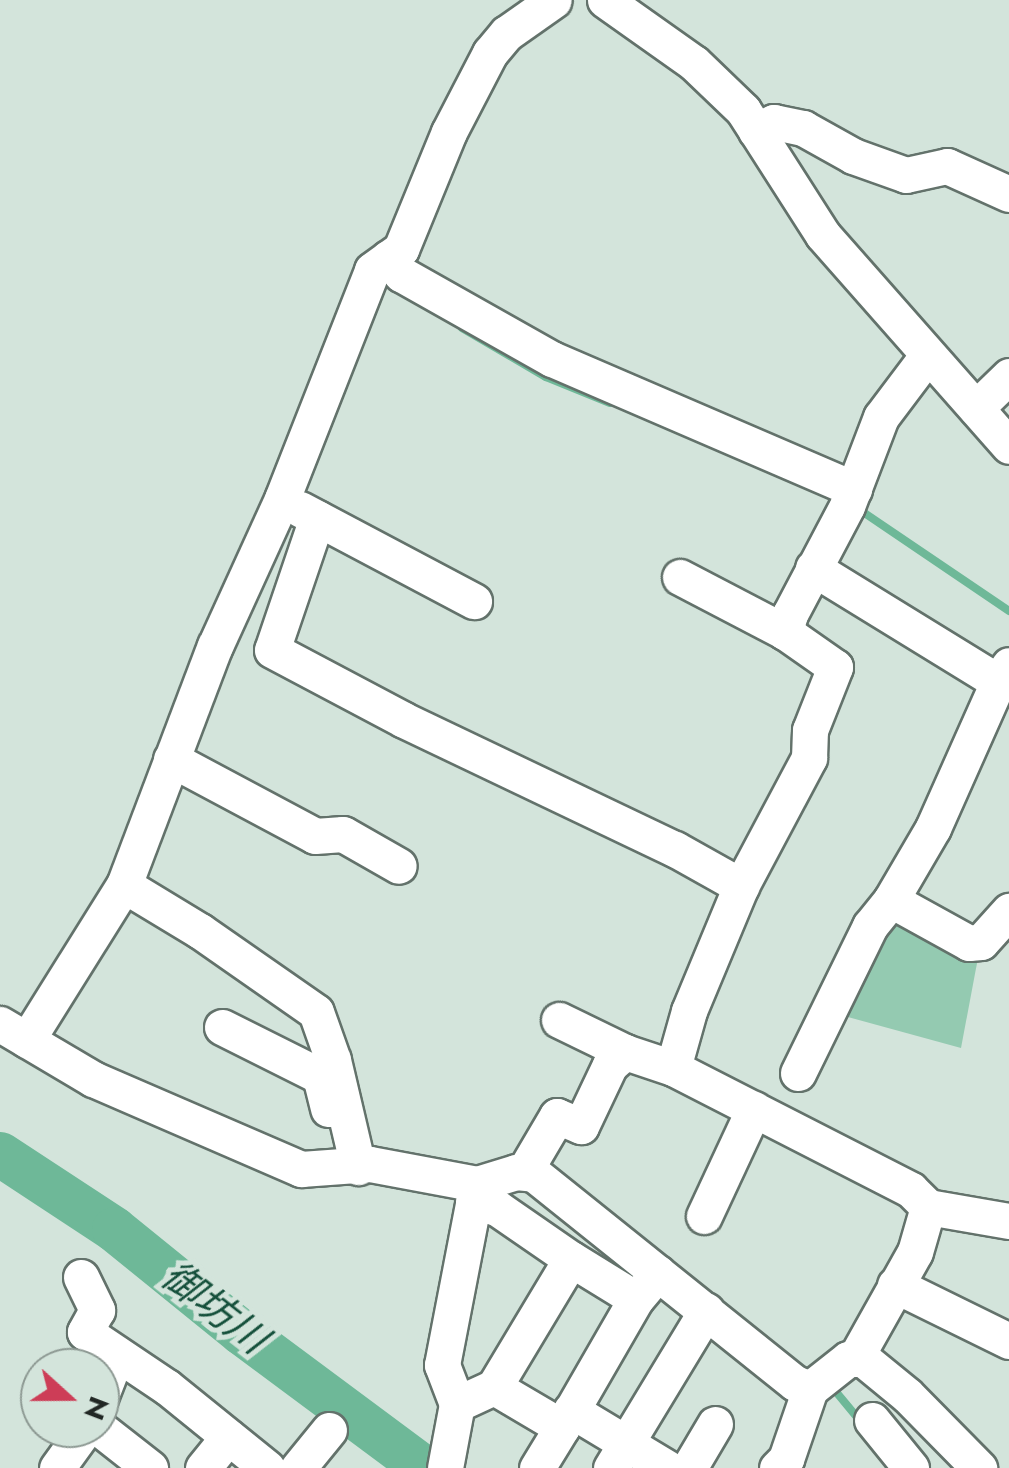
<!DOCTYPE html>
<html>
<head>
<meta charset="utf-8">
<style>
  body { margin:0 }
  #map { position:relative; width:1009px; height:1468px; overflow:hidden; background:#d3e4db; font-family:Jost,"Noto Sans JP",sans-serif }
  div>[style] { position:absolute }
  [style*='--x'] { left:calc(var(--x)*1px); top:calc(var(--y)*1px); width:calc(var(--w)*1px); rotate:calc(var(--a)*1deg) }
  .green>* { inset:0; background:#94cab1 }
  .stream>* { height:8px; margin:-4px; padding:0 4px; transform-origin:4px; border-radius:4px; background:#6eb898 }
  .river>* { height:45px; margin:-22.5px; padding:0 22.5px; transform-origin:22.5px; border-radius:22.5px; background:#6eb898 }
  .roads { filter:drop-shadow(2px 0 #63726b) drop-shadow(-2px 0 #63726b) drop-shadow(0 2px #63726b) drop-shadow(0 -2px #63726b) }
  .minor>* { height:35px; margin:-17.5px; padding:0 17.5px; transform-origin:17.5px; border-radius:17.5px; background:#fff }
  span { translate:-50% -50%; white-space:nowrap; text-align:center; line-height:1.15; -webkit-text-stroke:10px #d3e4db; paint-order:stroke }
  .water-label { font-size:40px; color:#15503b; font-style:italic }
  .north { position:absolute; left:20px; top:1348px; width:100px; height:100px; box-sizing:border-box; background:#d3e4db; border:2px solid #8c9892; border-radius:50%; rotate:111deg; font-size:28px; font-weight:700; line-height:40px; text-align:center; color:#212724 }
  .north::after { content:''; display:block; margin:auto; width:35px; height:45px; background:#cd3d57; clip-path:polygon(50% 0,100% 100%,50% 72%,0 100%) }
</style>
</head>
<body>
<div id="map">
  <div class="green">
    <div style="clip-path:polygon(891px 900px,981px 942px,961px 1048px,826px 1011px)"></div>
  </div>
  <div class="stream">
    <div style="--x:462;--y:328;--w:97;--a:30.3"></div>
    <div style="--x:546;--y:377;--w:69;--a:22.1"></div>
    <div style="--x:857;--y:508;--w:184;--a:34.1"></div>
    <div style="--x:832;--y:1387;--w:45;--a:50.4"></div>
  </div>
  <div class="river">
    <div style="--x:0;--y:1154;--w:136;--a:33.3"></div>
    <div style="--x:114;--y:1229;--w:164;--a:39"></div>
    <div style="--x:241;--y:1332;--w:228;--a:36.6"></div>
  </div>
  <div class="roads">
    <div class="minor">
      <div style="--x:605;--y:0;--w:109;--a:35.3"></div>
      <div style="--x:694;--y:63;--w:68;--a:43.8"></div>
      <div style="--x:743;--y:110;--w:148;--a:57.4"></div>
      <div style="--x:823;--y:235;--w:281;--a:48.6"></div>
      <div style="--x:756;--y:131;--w:20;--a:-27"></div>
      <div style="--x:774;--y:122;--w:30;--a:12"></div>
      <div style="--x:803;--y:128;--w:57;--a:29.2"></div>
      <div style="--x:853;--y:156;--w:56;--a:19.7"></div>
      <div style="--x:906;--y:175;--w:42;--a:-12.4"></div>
      <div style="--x:947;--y:166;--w:68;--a:24.3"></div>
      <div style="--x:388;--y:258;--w:21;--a:51"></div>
      <div style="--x:401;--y:274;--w:173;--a:29.4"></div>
      <div style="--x:552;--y:359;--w:329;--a:23.3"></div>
      <div style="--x:927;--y:356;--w:76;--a:127"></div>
      <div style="--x:881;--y:417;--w:95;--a:110.9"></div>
      <div style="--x:847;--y:506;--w:122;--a:117.8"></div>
      <div style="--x:790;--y:614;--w:19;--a:106"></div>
      <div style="--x:785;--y:632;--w:61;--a:35"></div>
      <div style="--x:835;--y:667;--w:68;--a:111.6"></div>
      <div style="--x:810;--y:730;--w:28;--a:92"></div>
      <div style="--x:809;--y:758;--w:145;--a:118"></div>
      <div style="--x:741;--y:886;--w:135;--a:112.6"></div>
      <div style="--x:689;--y:1011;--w:59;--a:105.7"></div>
      <div style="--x:673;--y:1068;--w:267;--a:27.1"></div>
      <div style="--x:911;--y:1190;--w:24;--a:45"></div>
      <div style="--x:976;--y:408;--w:46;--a:-44.1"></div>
      <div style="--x:300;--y:509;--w:197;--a:27.9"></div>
      <div style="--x:317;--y:518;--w:139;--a:108.8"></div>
      <div style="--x:272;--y:650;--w:149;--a:27.9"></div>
      <div style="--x:404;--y:720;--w:300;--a:25.5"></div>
      <div style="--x:675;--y:849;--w:76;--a:29.3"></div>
      <div style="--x:813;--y:568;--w:217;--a:31.6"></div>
      <div style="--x:998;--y:682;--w:20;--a:-57"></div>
      <div style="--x:680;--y:577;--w:119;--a:27.6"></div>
      <div style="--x:998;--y:682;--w:160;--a:114"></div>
      <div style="--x:933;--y:828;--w:83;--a:120.3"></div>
      <div style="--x:891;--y:900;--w:89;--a:28.9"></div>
      <div style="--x:969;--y:943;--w:12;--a:-5"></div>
      <div style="--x:981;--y:942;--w:42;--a:-47.9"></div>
      <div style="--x:171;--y:759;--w:163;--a:28.1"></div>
      <div style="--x:315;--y:836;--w:28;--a:-4"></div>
      <div style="--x:343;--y:834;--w:64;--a:29.7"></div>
      <div style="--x:124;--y:885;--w:89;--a:31.2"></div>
      <div style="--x:200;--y:931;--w:141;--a:34.9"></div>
      <div style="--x:316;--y:1012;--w:51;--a:70.5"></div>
      <div style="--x:333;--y:1060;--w:110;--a:76.8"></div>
      <div style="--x:559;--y:1020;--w:73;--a:25.9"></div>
      <div style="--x:0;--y:1024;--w:108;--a:30.6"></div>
      <div style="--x:93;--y:1079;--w:227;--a:23.4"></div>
      <div style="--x:301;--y:1169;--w:69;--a:-4.1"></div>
      <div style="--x:370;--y:1164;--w:109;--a:10.6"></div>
      <div style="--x:477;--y:1184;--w:41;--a:-17.1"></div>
      <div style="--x:516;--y:1172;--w:18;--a:6"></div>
      <div style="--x:534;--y:1174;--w:334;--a:38.7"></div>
      <div style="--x:795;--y:1383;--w:16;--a:22"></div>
      <div style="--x:810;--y:1389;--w:48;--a:-38.3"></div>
      <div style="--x:848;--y:1359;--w:15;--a:0"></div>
      <div style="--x:863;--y:1359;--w:57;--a:39.3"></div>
      <div style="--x:907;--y:1395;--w:103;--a:45.4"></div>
      <div style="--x:222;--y:1027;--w:110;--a:26.6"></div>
      <div style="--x:320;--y:1076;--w:34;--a:76"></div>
      <div style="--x:27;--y:1040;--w:183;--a:-58"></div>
      <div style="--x:124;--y:885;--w:256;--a:-69.2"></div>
      <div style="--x:215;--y:646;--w:162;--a:-65.5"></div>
      <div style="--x:282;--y:499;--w:246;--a:-68.5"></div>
      <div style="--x:372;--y:270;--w:36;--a:-36"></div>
      <div style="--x:401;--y:249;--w:126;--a:-67.7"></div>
      <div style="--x:449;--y:132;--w:89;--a:-62.6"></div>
      <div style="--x:490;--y:53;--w:26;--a:-50"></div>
      <div style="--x:507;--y:33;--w:57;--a:-35.1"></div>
      <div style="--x:798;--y:1073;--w:164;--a:-63.9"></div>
      <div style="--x:870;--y:926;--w:33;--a:-51"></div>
      <div style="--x:524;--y:1172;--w:65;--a:-59.5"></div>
      <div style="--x:557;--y:1116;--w:26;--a:23"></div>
      <div style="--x:581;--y:1126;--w:68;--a:-64.6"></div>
      <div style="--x:610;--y:1065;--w:20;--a:-41"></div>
      <div style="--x:625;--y:1052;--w:51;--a:18.4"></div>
      <div style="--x:473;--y:1202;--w:25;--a:14"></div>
      <div style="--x:497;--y:1208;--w:90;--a:34.6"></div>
      <div style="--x:704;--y:1216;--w:118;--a:-65"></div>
      <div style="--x:81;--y:1277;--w:37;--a:64"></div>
      <div style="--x:97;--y:1310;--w:25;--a:119"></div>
      <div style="--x:85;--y:1332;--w:99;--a:33.9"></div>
      <div style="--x:167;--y:1387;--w:129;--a:39"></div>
      <div style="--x:895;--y:1285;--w:127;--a:26.2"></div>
      <div style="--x:856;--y:1357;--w:120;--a:-60.7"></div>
      <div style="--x:915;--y:1252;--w:47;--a:-73.9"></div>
      <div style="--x:928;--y:1207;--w:82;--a:9.8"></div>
      <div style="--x:494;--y:1387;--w:149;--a:-59"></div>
      <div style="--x:571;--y:1259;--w:76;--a:31.6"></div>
      <div style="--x:100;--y:1398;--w:47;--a:-68.9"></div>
      <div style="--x:457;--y:1404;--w:41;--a:-24.7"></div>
      <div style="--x:494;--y:1387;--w:79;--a:30.5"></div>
      <div style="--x:562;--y:1427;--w:148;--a:-60"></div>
      <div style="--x:636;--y:1299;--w:34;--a:-50"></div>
      <div style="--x:571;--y:1410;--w:112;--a:31.1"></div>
      <div style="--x:872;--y:1420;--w:62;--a:50.9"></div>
      <div style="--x:99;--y:1428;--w:65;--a:38.1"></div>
      <div style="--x:57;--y:1468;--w:49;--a:-54.1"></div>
      <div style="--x:203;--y:1468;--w:40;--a:-51"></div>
      <div style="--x:298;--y:1468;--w:49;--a:-50.8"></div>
      <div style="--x:445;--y:1468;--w:65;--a:-79.4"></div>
      <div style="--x:457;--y:1404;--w:42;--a:-111"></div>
      <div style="--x:442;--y:1365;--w:184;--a:-79.1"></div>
      <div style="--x:537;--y:1468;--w:48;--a:-58.6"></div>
      <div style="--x:611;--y:1468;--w:184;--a:-58.8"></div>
      <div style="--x:689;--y:1468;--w:51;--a:-59.4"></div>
      <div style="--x:777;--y:1468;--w:13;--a:-45"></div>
      <div style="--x:786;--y:1459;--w:74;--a:-71.1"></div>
    </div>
  </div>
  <div class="water-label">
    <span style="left:215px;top:1307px;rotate:38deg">御坊川</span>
  </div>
  <div class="north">N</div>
</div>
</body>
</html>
